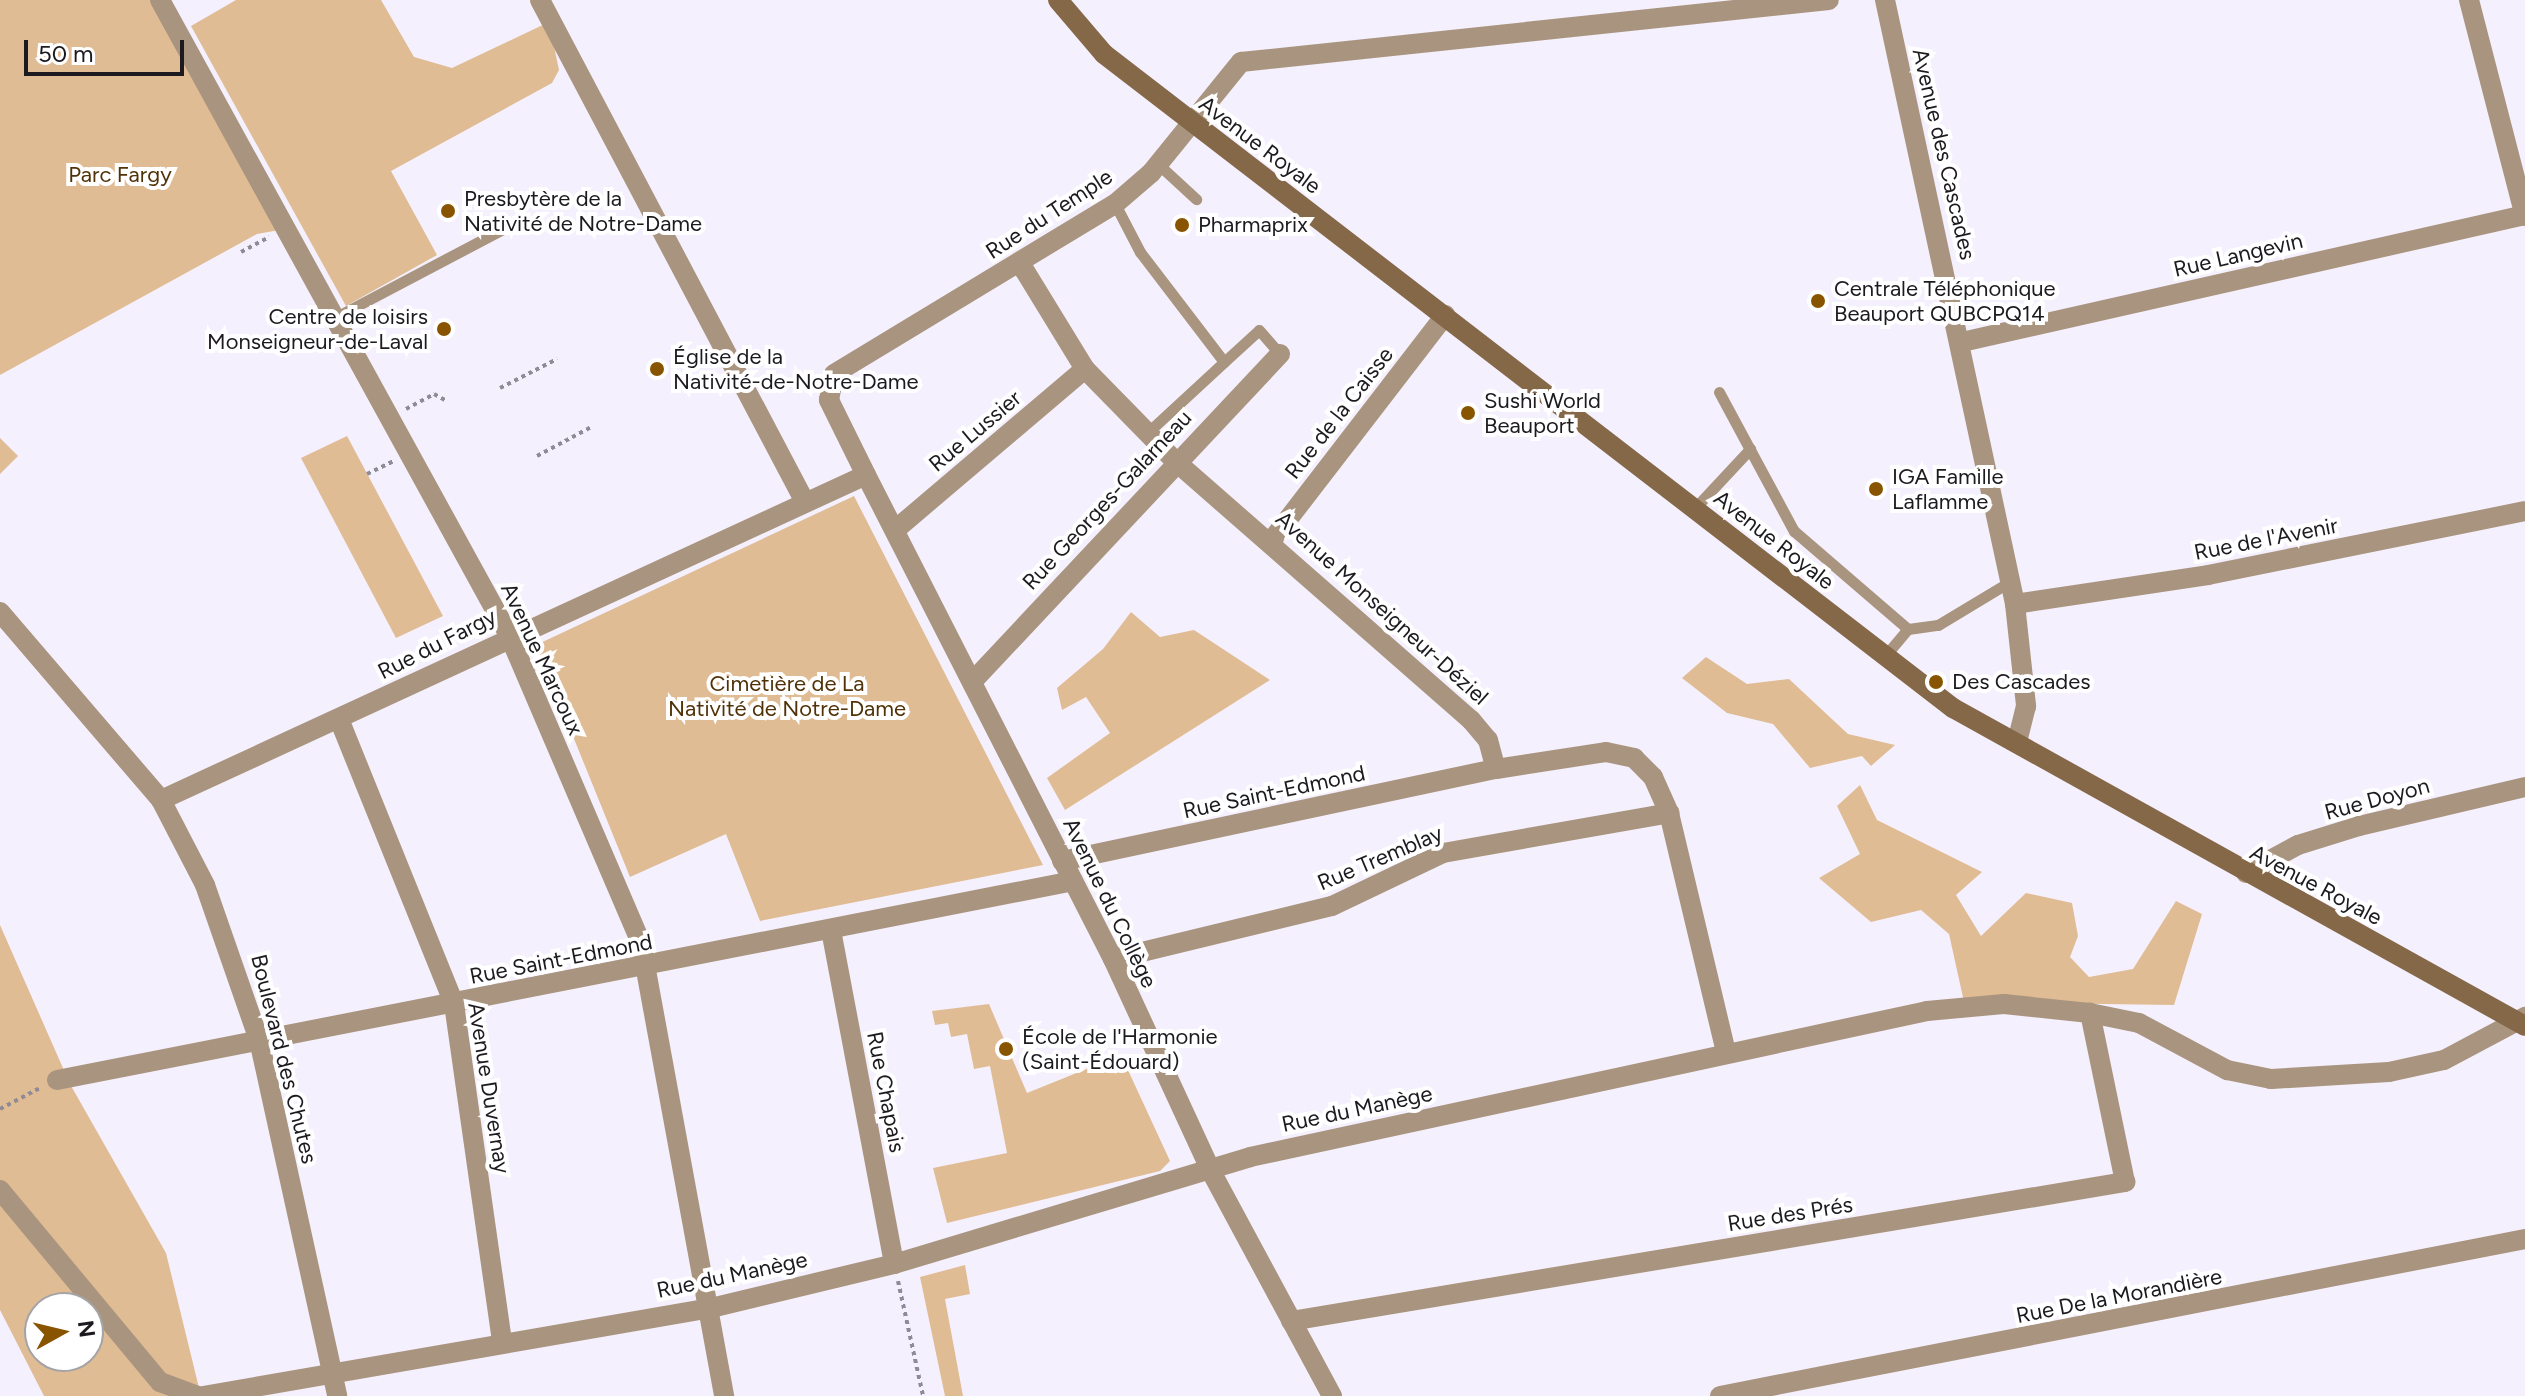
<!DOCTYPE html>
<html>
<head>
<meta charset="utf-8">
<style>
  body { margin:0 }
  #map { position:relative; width:2525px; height:1396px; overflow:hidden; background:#f5f0fd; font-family:Figtree,sans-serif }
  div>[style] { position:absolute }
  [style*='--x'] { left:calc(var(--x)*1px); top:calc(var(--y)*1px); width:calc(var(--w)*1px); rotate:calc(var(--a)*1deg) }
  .green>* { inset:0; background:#e0bc95 }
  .path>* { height:4px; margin-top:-2px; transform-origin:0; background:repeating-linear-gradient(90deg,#8e8b94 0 4px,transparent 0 8px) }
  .lane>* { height:11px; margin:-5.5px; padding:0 5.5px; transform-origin:5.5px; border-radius:5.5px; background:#a9957f }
  .street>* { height:20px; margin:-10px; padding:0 10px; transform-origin:10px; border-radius:10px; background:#a9957f }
  .secondary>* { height:20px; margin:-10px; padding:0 10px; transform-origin:10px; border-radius:10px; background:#856848 }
  .dots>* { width:22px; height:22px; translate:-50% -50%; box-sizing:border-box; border:4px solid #fff; border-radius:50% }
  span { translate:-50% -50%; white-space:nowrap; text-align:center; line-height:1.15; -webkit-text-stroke:8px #fff; paint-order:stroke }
  .street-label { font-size:22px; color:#1c1a1f }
  .park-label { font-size:22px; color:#513208 }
  .poi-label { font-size:22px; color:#1c1a1f }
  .left { translate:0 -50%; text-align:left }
  .right { translate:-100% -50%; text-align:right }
  .north { position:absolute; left:24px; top:1292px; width:80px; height:80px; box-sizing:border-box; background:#fff; border:2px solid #a4a3a5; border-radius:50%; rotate:82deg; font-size:22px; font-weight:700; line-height:32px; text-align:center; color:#1c1a1f }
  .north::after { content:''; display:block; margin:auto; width:28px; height:36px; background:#885400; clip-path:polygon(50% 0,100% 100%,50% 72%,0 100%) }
  .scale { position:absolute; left:24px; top:40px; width:160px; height:36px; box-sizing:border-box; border:4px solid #1c1a1f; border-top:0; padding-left:10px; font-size:24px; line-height:28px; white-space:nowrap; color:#1c1a1f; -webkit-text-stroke:6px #fff; paint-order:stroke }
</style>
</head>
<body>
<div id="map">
  <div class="green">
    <div style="clip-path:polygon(0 0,160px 0,285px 229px,257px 234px,0 375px)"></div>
    <div style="clip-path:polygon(236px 0,381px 0,414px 57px,452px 68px,549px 22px,559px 70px,552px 83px,391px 171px,437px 255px,346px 306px,191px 26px)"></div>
    <div style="clip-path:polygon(347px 436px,443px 616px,396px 638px,301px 458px)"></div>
    <div style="clip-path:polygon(0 438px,18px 456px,0 474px)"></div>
    <div style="clip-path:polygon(854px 496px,1043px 865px,760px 921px,726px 834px,630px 877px,536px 645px)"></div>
    <div style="clip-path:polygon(1131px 612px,1160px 637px,1194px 630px,1270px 680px,1065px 810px,1047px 778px,1110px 733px,1086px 697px,1062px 710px,1057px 688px,1103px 649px)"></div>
    <div style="clip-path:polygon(1706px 657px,1747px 684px,1789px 679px,1848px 734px,1895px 745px,1871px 766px,1862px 756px,1810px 768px,1773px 724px,1727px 713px,1682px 678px)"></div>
    <div style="clip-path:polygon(1860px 785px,1877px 820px,1982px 872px,1956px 895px,1981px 936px,2026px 893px,2072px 903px,2078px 936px,2070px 957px,2089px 977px,2133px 969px,2176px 901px,2202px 914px,2174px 1005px,1964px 1002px,1949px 934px,1921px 910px,1871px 922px,1819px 878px,1860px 854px,1837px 806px)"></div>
    <div style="clip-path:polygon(evenodd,0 925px,70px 1084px,166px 1253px,201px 1396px,44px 1396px,0 1310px,0 925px,40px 1308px,88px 1308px,88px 1356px,40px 1356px,40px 1308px)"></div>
    <div style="clip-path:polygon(989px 1004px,1027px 1093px,1121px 1055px,1170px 1161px,1160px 1171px,947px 1223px,933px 1168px,1007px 1153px,990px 1066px,974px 1069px,967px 1034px,951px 1037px,948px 1023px,935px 1025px,932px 1011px)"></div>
    <div style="clip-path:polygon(965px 1265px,970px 1294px,945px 1299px,963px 1396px,945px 1396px,920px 1277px)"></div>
  </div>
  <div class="path">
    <div style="--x:241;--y:252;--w:32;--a:-28"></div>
    <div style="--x:500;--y:388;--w:64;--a:-27"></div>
    <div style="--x:406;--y:409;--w:32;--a:-28"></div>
    <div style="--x:434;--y:394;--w:13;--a:29"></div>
    <div style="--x:537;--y:456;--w:61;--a:-28.2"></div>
    <div style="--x:367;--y:474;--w:30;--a:-26"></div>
    <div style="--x:0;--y:1109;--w:45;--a:-27.7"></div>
    <div style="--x:898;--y:1281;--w:118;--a:77.7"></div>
  </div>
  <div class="lane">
    <div style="--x:1158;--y:164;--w:52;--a:42.6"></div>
    <div style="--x:1115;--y:204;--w:54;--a:62.5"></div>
    <div style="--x:1140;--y:252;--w:138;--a:52.6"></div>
    <div style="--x:1224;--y:362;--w:105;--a:137.3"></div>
    <div style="--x:334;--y:318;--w:201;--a:-27.8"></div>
    <div style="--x:1224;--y:362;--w:47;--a:-42.4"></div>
    <div style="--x:1259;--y:330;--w:32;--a:49"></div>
    <div style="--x:1719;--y:392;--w:158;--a:61.7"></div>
    <div style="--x:1794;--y:531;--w:150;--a:40.7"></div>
    <div style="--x:1908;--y:629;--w:30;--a:-8"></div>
    <div style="--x:1938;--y:625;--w:85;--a:-31.1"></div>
    <div style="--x:1695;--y:508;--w:81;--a:-47"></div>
    <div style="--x:1885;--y:656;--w:35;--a:-50"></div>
  </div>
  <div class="street">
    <div style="--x:160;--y:0;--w:725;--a:61.21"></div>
    <div style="--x:509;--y:635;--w:335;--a:66.8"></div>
    <div style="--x:641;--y:943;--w:461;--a:79.6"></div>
    <div style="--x:540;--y:0;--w:568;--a:62.17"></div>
    <div style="--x:1885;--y:0;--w:618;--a:77.85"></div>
    <div style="--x:2015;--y:604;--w:103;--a:83.8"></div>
    <div style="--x:2026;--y:706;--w:38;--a:104"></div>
    <div style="--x:2469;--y:0;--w:223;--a:75.5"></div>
    <div style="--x:1020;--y:263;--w:124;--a:58.5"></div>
    <div style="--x:1085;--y:369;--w:127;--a:45.6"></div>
    <div style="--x:1174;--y:460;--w:395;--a:41.2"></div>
    <div style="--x:1471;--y:720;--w:26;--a:50"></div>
    <div style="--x:1488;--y:740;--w:30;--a:75"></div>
    <div style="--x:1496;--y:769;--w:111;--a:-8.8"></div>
    <div style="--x:1606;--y:752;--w:29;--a:12"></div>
    <div style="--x:1634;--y:758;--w:27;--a:45"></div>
    <div style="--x:1653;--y:777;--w:39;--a:66"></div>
    <div style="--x:1669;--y:813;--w:246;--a:76.6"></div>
    <div style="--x:1962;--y:342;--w:577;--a:-12.71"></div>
    <div style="--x:895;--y:530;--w:249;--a:-40.3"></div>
    <div style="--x:1272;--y:540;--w:284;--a:-52.4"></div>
    <div style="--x:2015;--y:604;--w:195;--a:-8.5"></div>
    <div style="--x:2208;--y:575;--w:323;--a:-11.4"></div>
    <div style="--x:0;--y:612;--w:248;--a:49.4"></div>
    <div style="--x:161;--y:800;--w:96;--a:62.6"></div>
    <div style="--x:205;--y:885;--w:164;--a:70.8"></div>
    <div style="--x:259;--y:1040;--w:364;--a:77.6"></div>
    <div style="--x:972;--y:682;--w:450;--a:-46.8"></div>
    <div style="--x:339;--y:719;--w:307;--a:68"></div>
    <div style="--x:454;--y:1004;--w:339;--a:81.9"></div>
    <div style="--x:161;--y:800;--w:776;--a:-24.75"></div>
    <div style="--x:1062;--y:861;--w:444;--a:-12"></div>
    <div style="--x:2246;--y:873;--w:59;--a:-28.3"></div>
    <div style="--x:2298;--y:845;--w:64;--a:-17.3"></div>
    <div style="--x:2359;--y:826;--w:171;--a:-13.2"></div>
    <div style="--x:831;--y:930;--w:340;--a:79.3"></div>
    <div style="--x:1113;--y:959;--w:225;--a:-13.6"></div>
    <div style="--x:1332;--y:906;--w:123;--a:-25.5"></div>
    <div style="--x:1443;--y:853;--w:230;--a:-10"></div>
    <div style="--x:57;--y:1080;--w:1035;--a:-11.08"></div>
    <div style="--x:0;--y:1190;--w:250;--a:50.2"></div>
    <div style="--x:160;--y:1382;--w:40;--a:20.2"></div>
    <div style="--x:1291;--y:1321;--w:846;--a:-9.46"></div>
    <div style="--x:2125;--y:1182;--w:173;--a:-101.7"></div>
    <div style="--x:203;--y:1396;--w:516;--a:-9.83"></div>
    <div style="--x:711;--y:1308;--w:188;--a:-13.5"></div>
    <div style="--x:894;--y:1264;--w:372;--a:-16.7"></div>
    <div style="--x:1250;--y:1157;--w:693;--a:-12.17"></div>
    <div style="--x:1927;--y:1011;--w:77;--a:-5.2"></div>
    <div style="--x:2004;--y:1004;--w:86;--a:6"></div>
    <div style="--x:2090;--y:1013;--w:50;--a:11.5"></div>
    <div style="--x:2139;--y:1023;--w:100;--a:28.1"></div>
    <div style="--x:2227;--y:1070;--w:45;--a:11.6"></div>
    <div style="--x:2271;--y:1079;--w:118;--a:-3.4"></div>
    <div style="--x:2389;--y:1072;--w:56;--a:-12.3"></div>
    <div style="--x:2444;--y:1060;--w:92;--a:-28"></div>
    <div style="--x:1332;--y:1396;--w:255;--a:-118.3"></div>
    <div style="--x:1211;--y:1171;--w:234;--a:-114.8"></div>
    <div style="--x:1113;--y:959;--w:543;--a:-117.04"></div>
    <div style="--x:866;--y:475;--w:84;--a:-116.3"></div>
    <div style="--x:829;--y:400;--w:26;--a:-79"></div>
    <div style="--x:834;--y:374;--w:328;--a:-31.2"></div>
    <div style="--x:1115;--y:204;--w:48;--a:-40.7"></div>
    <div style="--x:1151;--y:173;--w:143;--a:-51"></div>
    <div style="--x:1241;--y:62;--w:591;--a:-6.02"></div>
    <div style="--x:1720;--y:1396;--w:820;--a:-11.04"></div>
  </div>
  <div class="secondary">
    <div style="--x:1058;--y:0;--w:71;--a:49.6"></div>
    <div style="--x:1104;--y:54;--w:1072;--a:37.61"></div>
    <div style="--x:1953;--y:708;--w:654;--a:29.07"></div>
  </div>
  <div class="dots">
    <div style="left:448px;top:211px;background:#885400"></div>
    <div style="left:1182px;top:225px;background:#885400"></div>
    <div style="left:1818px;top:301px;background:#885400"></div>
    <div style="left:444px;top:329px;background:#885400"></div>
    <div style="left:657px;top:369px;background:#885400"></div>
    <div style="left:1468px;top:413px;background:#885400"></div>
    <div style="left:1876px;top:489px;background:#885400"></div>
    <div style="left:1936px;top:682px;background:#885400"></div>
    <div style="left:1006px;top:1049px;background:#885400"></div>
  </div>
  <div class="street-label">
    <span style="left:1260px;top:145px;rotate:37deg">Avenue Royale</span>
    <span style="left:1944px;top:154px;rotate:77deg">Avenue des Cascades</span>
    <span style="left:1049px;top:214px;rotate:-33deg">Rue du Temple</span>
    <span style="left:2238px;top:255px;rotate:-13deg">Rue Langevin</span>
    <span style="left:1339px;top:413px;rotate:-52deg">Rue de la Caisse</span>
    <span style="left:975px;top:431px;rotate:-40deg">Rue Lussier</span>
    <span style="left:1107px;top:500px;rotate:-47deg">Rue Georges-Galarneau</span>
    <span style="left:2266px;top:539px;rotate:-11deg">Rue de l'Avenir</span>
    <span style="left:1774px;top:540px;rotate:38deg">Avenue Royale</span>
    <span style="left:1382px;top:608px;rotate:42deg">Avenue Monseigneur-Déziel</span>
    <span style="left:437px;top:644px;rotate:-27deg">Rue du Fargy</span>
    <span style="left:542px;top:659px;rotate:65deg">Avenue Marcoux</span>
    <span style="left:1274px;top:792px;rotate:-12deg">Rue Saint-Edmond</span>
    <span style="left:2377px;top:799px;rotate:-15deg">Rue Doyon</span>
    <span style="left:1380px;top:858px;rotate:-23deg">Rue Tremblay</span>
    <span style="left:2316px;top:885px;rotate:28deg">Avenue Royale</span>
    <span style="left:1110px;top:903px;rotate:64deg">Avenue du Collège</span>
    <span style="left:561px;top:959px;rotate:-11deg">Rue Saint-Edmond</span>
    <span style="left:284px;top:1059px;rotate:76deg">Boulevard des Chutes</span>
    <span style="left:489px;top:1088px;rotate:81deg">Avenue Duvernay</span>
    <span style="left:886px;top:1092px;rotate:79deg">Rue Chapais</span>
    <span style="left:1357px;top:1109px;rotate:-12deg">Rue du Manège</span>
    <span style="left:1790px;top:1214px;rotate:-9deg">Rue des Prés</span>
    <span style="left:732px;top:1275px;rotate:-12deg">Rue du Manège</span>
    <span style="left:2119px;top:1296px;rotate:-11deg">Rue De la Morandière</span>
  </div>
  <div class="park-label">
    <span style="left:120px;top:175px">Parc Fargy</span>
    <span style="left:787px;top:696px">Cimetière de La<br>Nativité de Notre-Dame</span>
  </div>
  <div class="poi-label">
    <span class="left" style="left:464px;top:211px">Presbytère de la<br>Nativité de Notre-Dame</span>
    <span class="left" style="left:1198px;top:225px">Pharmaprix</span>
    <span class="left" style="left:1834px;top:301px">Centrale Téléphonique<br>Beauport QUBCPQ14</span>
    <span class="right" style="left:428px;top:329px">Centre de loisirs<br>Monseigneur-de-Laval</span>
    <span class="left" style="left:673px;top:369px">Église de la<br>Nativité-de-Notre-Dame</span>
    <span class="left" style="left:1484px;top:413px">Sushi World<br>Beauport</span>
    <span class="left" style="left:1892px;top:489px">IGA Famille<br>Laflamme</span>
    <span class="left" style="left:1952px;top:682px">Des Cascades</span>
    <span class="left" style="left:1022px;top:1049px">École de l'Harmonie<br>(Saint-Édouard)</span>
  </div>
  <div class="north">N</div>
  <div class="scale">50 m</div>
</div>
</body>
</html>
